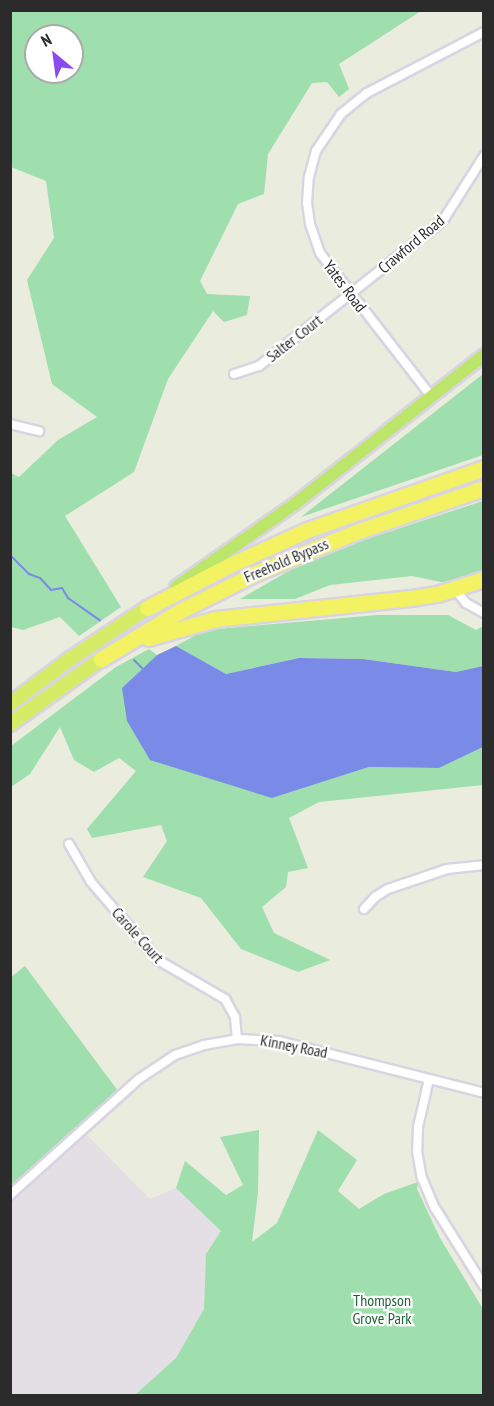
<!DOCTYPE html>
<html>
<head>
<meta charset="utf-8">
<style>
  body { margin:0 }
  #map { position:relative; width:494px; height:1406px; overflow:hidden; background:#eaecde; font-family:"PT Sans Narrow",sans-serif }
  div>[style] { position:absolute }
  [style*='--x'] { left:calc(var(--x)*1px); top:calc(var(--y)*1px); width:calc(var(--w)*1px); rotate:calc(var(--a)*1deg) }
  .industrial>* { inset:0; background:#e4dee5 }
  .green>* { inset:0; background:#9fdead }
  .water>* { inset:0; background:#798be6 }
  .stream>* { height:2px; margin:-1px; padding:0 1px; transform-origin:1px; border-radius:1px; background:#798be6 }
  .roads { filter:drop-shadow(2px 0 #d9d4e2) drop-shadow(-2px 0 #d9d4e2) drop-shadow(0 2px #d9d4e2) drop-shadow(0 -2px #d9d4e2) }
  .minor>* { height:8px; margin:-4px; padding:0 4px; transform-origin:4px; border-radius:4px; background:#fff }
  .primary>* { height:12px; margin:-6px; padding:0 6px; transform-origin:6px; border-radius:6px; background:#bce669 }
  .trunk>* { height:14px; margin:-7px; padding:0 7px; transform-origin:7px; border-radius:7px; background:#d7ec66 }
  .motorway>* { height:15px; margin:-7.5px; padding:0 7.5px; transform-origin:7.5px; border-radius:7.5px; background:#f2f263 }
  span { translate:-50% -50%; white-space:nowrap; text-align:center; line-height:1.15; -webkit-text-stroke:4.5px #fff; paint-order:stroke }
  .street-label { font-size:16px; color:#2b2b2b }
  .park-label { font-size:16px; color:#206338 }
  .frame { position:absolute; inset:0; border:12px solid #2b2b2b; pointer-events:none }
  .north { position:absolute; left:24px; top:24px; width:60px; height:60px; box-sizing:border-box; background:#fff; border:2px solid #aaa; border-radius:50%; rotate:331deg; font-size:16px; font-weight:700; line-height:24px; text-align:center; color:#2b2b2b }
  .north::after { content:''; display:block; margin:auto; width:21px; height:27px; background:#894bec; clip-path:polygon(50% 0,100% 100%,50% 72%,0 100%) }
</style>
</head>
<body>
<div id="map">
  <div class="industrial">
    <div style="clip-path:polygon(82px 1130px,150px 1199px,176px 1188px,221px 1231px,206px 1254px,204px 1309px,176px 1358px,135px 1395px,11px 1395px,10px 1195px)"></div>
  </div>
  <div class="green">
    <div style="clip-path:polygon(evenodd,10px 11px,421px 11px,339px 64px,349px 89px,339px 97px,327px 82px,312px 83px,268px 154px,264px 194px,238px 204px,200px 281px,207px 294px,250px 296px,247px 315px,224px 322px,213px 311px,168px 379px,134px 472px,65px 516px,121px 607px,79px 636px,60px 617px,23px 630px,11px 627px,11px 473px,19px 477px,58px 440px,97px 417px,52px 384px,27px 280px,54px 238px,46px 181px,11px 167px,10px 11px,36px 36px,72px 36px,72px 72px,36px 72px,36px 36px)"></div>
    <div style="clip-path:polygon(483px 374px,483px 455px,301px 517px)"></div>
    <div style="clip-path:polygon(483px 501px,483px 571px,451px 584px,412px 576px,330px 585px,295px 599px,240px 599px,315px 556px)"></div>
    <div style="clip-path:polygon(377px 615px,448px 615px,476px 630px,483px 626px,483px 666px,456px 672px,363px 659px,299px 658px,226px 674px,176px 646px,205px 630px)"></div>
    <div style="clip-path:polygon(149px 649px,157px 655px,122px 688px,272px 798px,369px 767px,439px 768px,483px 747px,483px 785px,319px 802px,289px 818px,308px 868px,288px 872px,286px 887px,262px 907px,274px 933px,330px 960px,298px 972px,241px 949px,201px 898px,143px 877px,167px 841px,161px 825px,92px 838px,87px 829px,136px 771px,119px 758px,94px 772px,74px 760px,60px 727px,30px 774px,11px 787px,11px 746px,116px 667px)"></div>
    <div style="clip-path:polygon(25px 966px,121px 1095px,11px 1195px,11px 977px)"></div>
    <div style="clip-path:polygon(259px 1130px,258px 1192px,252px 1242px,277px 1223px,318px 1130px,357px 1160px,338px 1191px,359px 1209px,384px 1194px,418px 1182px,417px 1189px,440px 1238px,483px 1309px,483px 1395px,135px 1395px,176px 1358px,204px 1309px,206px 1254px,221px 1231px,176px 1188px,185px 1161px,226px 1195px,243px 1185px,220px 1137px)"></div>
  </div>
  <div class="water">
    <div style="clip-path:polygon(176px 646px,226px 674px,299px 658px,363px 659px,456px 672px,483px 666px,483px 747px,439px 768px,369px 767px,272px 798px,150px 760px,127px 721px,122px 688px,157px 655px)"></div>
  </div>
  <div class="stream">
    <div style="--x:10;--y:555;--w:27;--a:45"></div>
    <div style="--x:29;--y:574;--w:12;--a:20"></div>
    <div style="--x:40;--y:578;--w:16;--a:47"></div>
    <div style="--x:51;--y:590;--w:11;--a:-10"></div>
    <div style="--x:62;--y:588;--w:12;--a:59"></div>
    <div style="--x:68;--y:598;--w:39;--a:35"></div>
    <div style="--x:134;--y:660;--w:13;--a:45"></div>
  </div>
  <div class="roads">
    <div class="minor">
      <div style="--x:234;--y:374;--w:26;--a:-18"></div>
      <div style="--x:259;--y:366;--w:226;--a:-38.3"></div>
      <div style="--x:436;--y:226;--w:11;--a:-41"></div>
      <div style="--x:444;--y:219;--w:75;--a:-57.6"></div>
      <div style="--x:431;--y:396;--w:181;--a:-127.8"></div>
      <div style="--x:320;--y:253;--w:31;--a:-109"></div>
      <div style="--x:310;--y:224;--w:21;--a:-98"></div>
      <div style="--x:307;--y:203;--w:26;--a:-86"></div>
      <div style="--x:309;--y:177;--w:27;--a:-75"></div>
      <div style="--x:316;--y:151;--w:45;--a:-56"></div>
      <div style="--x:341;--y:114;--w:33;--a:-39"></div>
      <div style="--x:367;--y:93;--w:132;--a:-27.5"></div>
      <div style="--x:10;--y:424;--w:30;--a:14"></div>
      <div style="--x:455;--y:589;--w:18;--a:52"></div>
      <div style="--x:466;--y:603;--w:21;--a:29"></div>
      <div style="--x:69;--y:844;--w:44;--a:59.9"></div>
      <div style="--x:91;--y:882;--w:103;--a:49.3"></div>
      <div style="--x:158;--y:960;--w:78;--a:30.2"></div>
      <div style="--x:225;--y:999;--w:21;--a:61"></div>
      <div style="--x:235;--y:1017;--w:22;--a:85"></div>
      <div style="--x:364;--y:909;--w:16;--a:-47"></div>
      <div style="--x:375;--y:897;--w:15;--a:-32"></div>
      <div style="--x:388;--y:889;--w:62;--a:-18.7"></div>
      <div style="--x:447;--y:869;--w:37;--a:-6"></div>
      <div style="--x:429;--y:1079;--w:49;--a:102.9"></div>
      <div style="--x:418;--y:1127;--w:24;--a:92"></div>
      <div style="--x:417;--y:1151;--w:27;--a:80"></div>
      <div style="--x:422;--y:1178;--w:33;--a:67"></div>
      <div style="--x:435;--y:1208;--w:92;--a:57.9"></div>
      <div style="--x:10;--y:1195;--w:173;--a:-42"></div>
      <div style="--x:139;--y:1079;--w:43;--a:-33.7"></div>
      <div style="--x:175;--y:1055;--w:31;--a:-19"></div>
      <div style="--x:204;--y:1045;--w:34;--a:-10"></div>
      <div style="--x:237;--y:1039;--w:42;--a:2.7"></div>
      <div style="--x:279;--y:1041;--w:211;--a:14.2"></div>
    </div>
    <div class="primary">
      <div style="--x:176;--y:587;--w:146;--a:-35"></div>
      <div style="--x:296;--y:503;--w:239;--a:-38.2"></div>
    </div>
    <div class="trunk">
      <div style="--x:10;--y:704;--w:75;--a:-36.9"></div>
      <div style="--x:70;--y:659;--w:92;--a:-33.5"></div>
      <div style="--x:10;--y:724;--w:112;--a:-35.5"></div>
    </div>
    <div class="motorway">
      <div style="--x:147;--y:608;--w:93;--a:-27.4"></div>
      <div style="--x:230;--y:565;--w:85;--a:-24.4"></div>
      <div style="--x:307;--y:530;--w:188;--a:-19.3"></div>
      <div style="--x:148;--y:638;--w:70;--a:-15.8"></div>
      <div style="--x:215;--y:619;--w:197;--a:-6.1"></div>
      <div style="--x:411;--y:598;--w:26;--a:-9"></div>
      <div style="--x:437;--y:594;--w:49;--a:-17.7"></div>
      <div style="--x:101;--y:659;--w:95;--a:-31.2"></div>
      <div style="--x:182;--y:610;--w:83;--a:-26.6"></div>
      <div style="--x:256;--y:573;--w:108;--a:-22.3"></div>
      <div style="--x:356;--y:532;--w:135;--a:-19"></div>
    </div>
  </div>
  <div class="street-label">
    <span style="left:411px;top:244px;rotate:-40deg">Crawford Road</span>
    <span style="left:345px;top:286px;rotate:53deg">Yates Road</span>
    <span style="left:294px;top:338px;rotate:-38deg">Salter Court</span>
    <span style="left:286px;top:560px;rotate:-23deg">Freehold Bypass</span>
    <span style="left:138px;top:935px;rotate:48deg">Carole Court</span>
    <span style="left:294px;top:1046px;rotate:11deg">Kinney Road</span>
  </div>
  <div class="park-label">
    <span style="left:382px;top:1309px">Thompson<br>Grove Park</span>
  </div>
  <div class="frame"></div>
  <div class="north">N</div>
</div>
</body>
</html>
